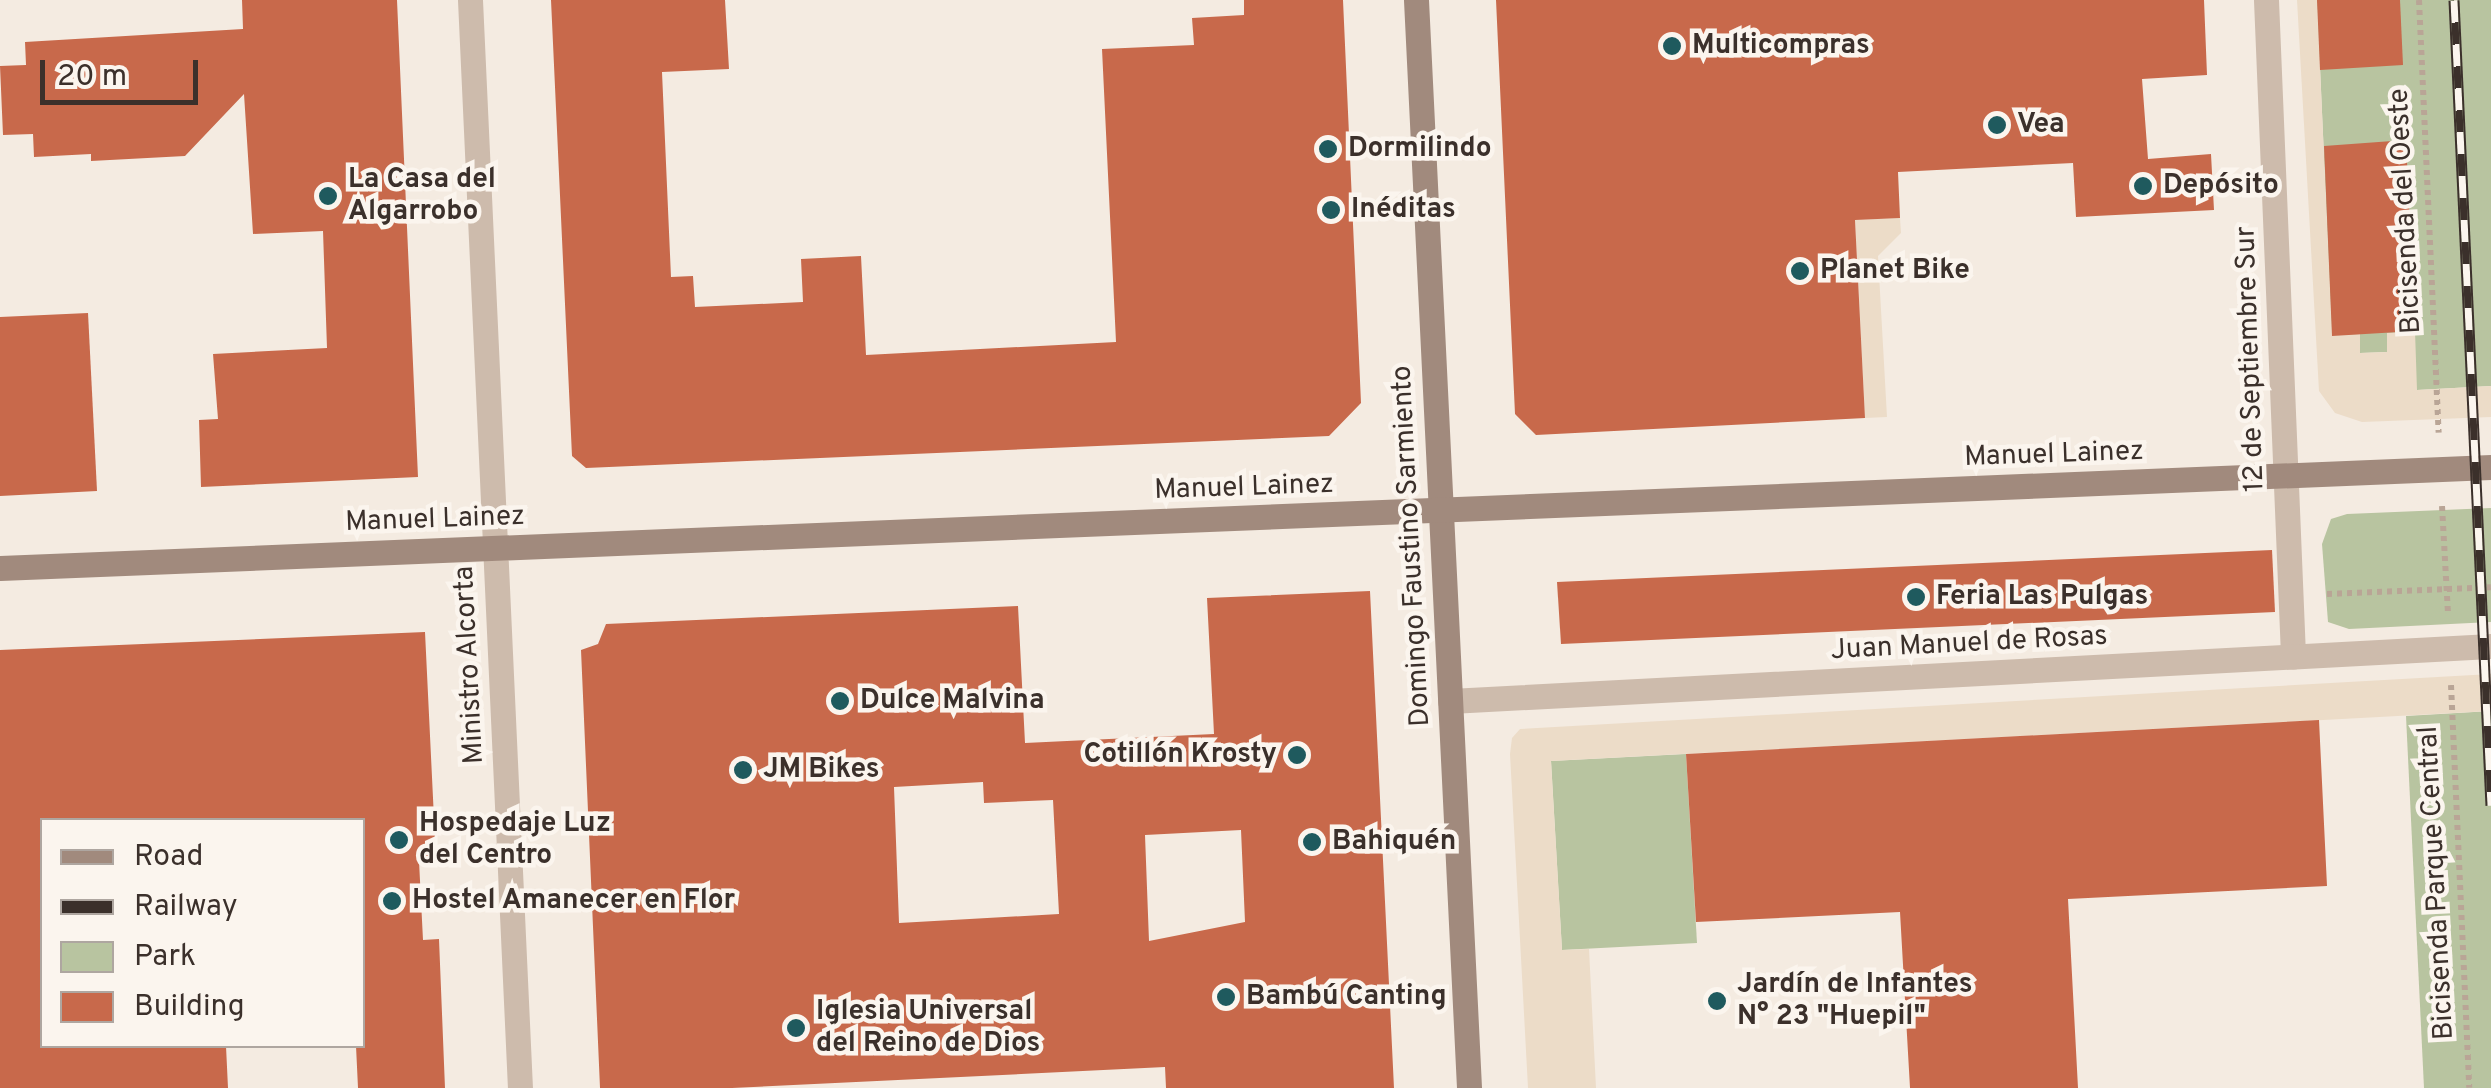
<!DOCTYPE html>
<html>
<head>
<meta charset="utf-8">
<style>
  body { margin:0 }
  #map { position:relative; width:2491px; height:1088px; overflow:hidden; background:#f4ebe1; font-family:Overpass,sans-serif }
  div>[style] { position:absolute }
  [style*='--x'] { left:calc(var(--x)*1px); top:calc(var(--y)*1px); width:calc(var(--w)*1px); rotate:calc(var(--a)*1deg) }
  .green>* { inset:0; background:#b8c4a0 }
  .plaza>* { inset:0; background:#ecdcc8 }
  .building>* { inset:0; background:#c8694b }
  .path>* { height:6px; margin-top:-3px; transform-origin:0; background:repeating-linear-gradient(90deg,#b9a596 0 5px,transparent 0 10px) }
  .street>* { height:25px; margin:-12.5px; padding:0 12.5px; transform-origin:12.5px; border-radius:12.5px; background:#cdbbac }
  .secondary>* { height:25px; margin:-12.5px; padding:0 12.5px; transform-origin:12.5px; border-radius:12.5px; background:#a18a7d }
  .rail>* { height:11px; margin-top:-5.5px; transform-origin:0; background:repeating-linear-gradient(90deg,#fbf5ee 0 22px,#3b302b 0 44px); box-sizing:border-box; border-block:2px solid #3b302b }
  .dots>* { width:28px; height:28px; translate:-50% -50%; box-sizing:border-box; border:5px solid #fbf5ee; border-radius:50% }
  span { translate:-50% -50%; white-space:nowrap; text-align:center; line-height:1.15; -webkit-text-stroke:9px #fbf5ee; paint-order:stroke }
  .poi-label { font-size:28px; color:#3b302b; font-weight:700 }
  .left { translate:0 -50%; text-align:left }
  .right { translate:-100% -50%; text-align:right }
  .street-label { font-size:28px; color:#3b302b }
  .legend { position:absolute; left:40px; top:818px; width:325px; height:230px; box-sizing:border-box; background:#fbf5ee; border:2px solid #aea6a0; margin:0; padding:12px 18px; list-style:none; font-size:30px; color:#3b302b }
  .legend li { display:flex; align-items:center; gap:20px; height:50px }
  .legend b { width:50px; border:2px solid #aea6a0 }
  .scale { position:absolute; left:40px; top:60px; width:158px; height:45px; box-sizing:border-box; border:5px solid #3b302b; border-top:0; padding-left:12px; font-size:30px; line-height:35px; white-space:nowrap; color:#3b302b; -webkit-text-stroke:8px #fbf5ee; paint-order:stroke }
</style>
</head>
<body>
<div id="map">
  <div class="green">
    <div style="clip-path:polygon(2317px 0,2491px 0,2491px 386px,2417px 390px,2387px 333px,2388px 352px,2360px 353px,2360px 335px,2332px 336px)"></div>
    <div style="clip-path:polygon(2491px 508px,2491px 622px,2349px 629px,2328px 622px,2322px 544px,2331px 519px,2347px 514px)"></div>
    <div style="clip-path:polygon(2491px 711px,2491px 1088px,2424px 1088px,2406px 716px)"></div>
    <div style="clip-path:polygon(1686px 754px,1697px 943px,1562px 950px,1551px 761px)"></div>
  </div>
  <div class="plaza">
    <div style="clip-path:polygon(2297px 0,2317px 0,2332px 335px,2360px 334px,2360px 353px,2387px 352px,2387px 333px,2415px 331px,2417px 390px,2491px 386px,2491px 417px,2362px 422px,2335px 413px,2319px 391px)"></div>
    <div style="clip-path:polygon(1900px 218px,1901px 233px,1878px 256px,1887px 417px,1865px 418px,1855px 220px)"></div>
    <div style="clip-path:polygon(2491px 674px,2491px 711px,1551px 761px,1562px 950px,1589px 949px,1596px 1088px,1528px 1088px,1510px 754px,1512px 738px,1520px 729px)"></div>
  </div>
  <div class="building">
    <div style="clip-path:polygon(242px 0,397px 0,418px 477px,201px 487px,199px 420px,218px 419px,213px 354px,327px 348px,323px 231px,253px 234px,244px 94px,185px 156px,91px 161px,91px 154px,34px 157px,33px 134px,3px 135px,0 66px,26px 65px,25px 42px,243px 29px)"></div>
    <div style="clip-path:polygon(551px 0,725px 0,729px 69px,662px 72px,671px 277px,693px 276px,695px 307px,803px 302px,801px 259px,861px 256px,866px 355px,1116px 342px,1102px 49px,1194px 45px,1192px 18px,1244px 15px,1244px 0,1343px 0,1361px 403px,1329px 436px,586px 468px,572px 456px)"></div>
    <div style="clip-path:polygon(1496px 0,2204px 0,2207px 75px,2142px 79px,2148px 159px,2211px 154px,2214px 210px,2076px 217px,2073px 163px,1898px 172px,1900px 218px,1855px 220px,1865px 418px,1536px 435px,1515px 414px)"></div>
    <div style="clip-path:polygon(2317px 0,2400px 0,2403px 65px,2320px 70px)"></div>
    <div style="clip-path:polygon(2406px 140px,2415px 331px,2332px 336px,2324px 146px)"></div>
    <div style="clip-path:polygon(88px 313px,97px 491px,0 496px,0 317px)"></div>
    <div style="clip-path:polygon(2272px 550px,2275px 612px,1561px 644px,1557px 582px)"></div>
    <div style="clip-path:polygon(evenodd,1370px 591px,1394px 1088px,1166px 1088px,1165px 1067px,732px 1088px,600px 1088px,581px 650px,598px 644px,606px 624px,1018px 606px,1025px 743px,1214px 734px,1207px 598px,1370px 591px,983px 782px,984px 803px,1053px 800px,1059px 914px,899px 923px,894px 787px,983px 782px,1370px 591px,1241px 830px,1245px 922px,1149px 941px,1145px 835px,1241px 830px)"></div>
    <div style="clip-path:polygon(425px 632px,436px 860px,419px 861px,423px 940px,439px 939px,445px 1088px,358px 1088px,356px 1046px,362px 1046px,362px 820px,42px 820px,42px 1046px,226px 1046px,228px 1088px,0 1088px,0 650px)"></div>
    <div style="clip-path:polygon(2319px 720px,2327px 886px,2068px 899px,2078px 1088px,1910px 1088px,1900px 912px,1696px 922px,1686px 754px)"></div>
  </div>
  <div class="path">
    <div style="--x:2419;--y:0;--w:433;--a:87.4"></div>
    <div style="--x:2442;--y:506;--w:107;--a:86.8"></div>
    <div style="--x:2327;--y:594;--w:164;--a:-2.4"></div>
    <div style="--x:2451;--y:685;--w:403;--a:87.4"></div>
  </div>
  <div class="street">
    <div style="--x:470;--y:0;--w:1089;--a:87.37"></div>
    <div style="--x:2266;--y:0;--w:657;--a:87.64"></div>
    <div style="--x:1450;--y:701;--w:1042;--a:-3.02"></div>
  </div>
  <div class="secondary">
    <div style="--x:1416;--y:0;--w:1089;--a:87.21"></div>
    <div style="--x:0;--y:568;--w:2493;--a:-2.32"></div>
  </div>
  <div class="rail">
    <div style="--x:2454;--y:0;--w:806;--a:87.37"></div>
  </div>
  <div class="dots">
    <div style="left:1672px;top:46px;background:#1f5a5e"></div>
    <div style="left:1997px;top:125px;background:#1f5a5e"></div>
    <div style="left:1328px;top:149px;background:#1f5a5e"></div>
    <div style="left:2143px;top:186px;background:#1f5a5e"></div>
    <div style="left:328px;top:196px;background:#1f5a5e"></div>
    <div style="left:1331px;top:210px;background:#1f5a5e"></div>
    <div style="left:1800px;top:271px;background:#1f5a5e"></div>
    <div style="left:1916px;top:597px;background:#1f5a5e"></div>
    <div style="left:840px;top:701px;background:#1f5a5e"></div>
    <div style="left:1297px;top:755px;background:#1f5a5e"></div>
    <div style="left:743px;top:770px;background:#1f5a5e"></div>
    <div style="left:399px;top:840px;background:#1f5a5e"></div>
    <div style="left:1312px;top:842px;background:#1f5a5e"></div>
    <div style="left:392px;top:901px;background:#1f5a5e"></div>
    <div style="left:1226px;top:997px;background:#1f5a5e"></div>
    <div style="left:1717px;top:1001px;background:#1f5a5e"></div>
    <div style="left:796px;top:1028px;background:#1f5a5e"></div>
  </div>
  <div class="poi-label">
    <span class="left" style="left:1692px;top:46px">Multicompras</span>
    <span class="left" style="left:2017px;top:125px">Vea</span>
    <span class="left" style="left:1348px;top:149px">Dormilindo</span>
    <span class="left" style="left:348px;top:196px">La Casa del<br>Algarrobo</span>
    <span class="left" style="left:2163px;top:186px">Depósito</span>
    <span class="left" style="left:1351px;top:210px">Inéditas</span>
    <span class="left" style="left:1820px;top:271px">Planet Bike</span>
    <span class="left" style="left:1936px;top:597px">Feria Las Pulgas</span>
    <span class="left" style="left:860px;top:701px">Dulce Malvina</span>
    <span class="right" style="left:1277px;top:755px">Cotillón Krosty</span>
    <span class="left" style="left:763px;top:770px">JM Bikes</span>
    <span class="left" style="left:419px;top:840px">Hospedaje Luz<br>del Centro</span>
    <span class="left" style="left:1332px;top:842px">Bahiquén</span>
    <span class="left" style="left:412px;top:901px">Hostel Amanecer en Flor</span>
    <span class="left" style="left:1737px;top:1001px">Jardín de Infantes<br>N° 23 "Huepil"</span>
    <span class="left" style="left:1246px;top:997px">Bambú Canting</span>
    <span class="left" style="left:816px;top:1028px">Iglesia Universal<br>del Reino de Dios</span>
  </div>
  <div class="street-label">
    <span style="left:2406px;top:211px;rotate:-93deg">Bicisenda del Oeste</span>
    <span style="left:2251px;top:359px;rotate:-92deg">12 de Septiembre Sur</span>
    <span style="left:2054px;top:455px;rotate:-2deg">Manuel Lainez</span>
    <span style="left:1244px;top:488px;rotate:-2deg">Manuel Lainez</span>
    <span style="left:435px;top:520px;rotate:-2deg">Manuel Lainez</span>
    <span style="left:1412px;top:546px;rotate:-93deg">Domingo Faustino Sarmiento</span>
    <span style="left:1969px;top:644px;rotate:-3deg">Juan Manuel de Rosas</span>
    <span style="left:470px;top:665px;rotate:-93deg">Ministro Alcorta</span>
    <span style="left:2437px;top:883px;rotate:-93deg">Bicisenda Parque Central</span>
  </div>
  <ul class="legend">
  <li><b style="height:12px;background:#a18a7d"></b>Road</li>
  <li><b style="height:12px;background:#3b302b"></b>Railway</li>
  <li><b style="height:28px;background:#b8c4a0"></b>Park</li>
  <li><b style="height:28px;background:#c8694b"></b>Building</li>
  </ul>
  <div class="scale">20 m</div>
</div>
</body>
</html>
